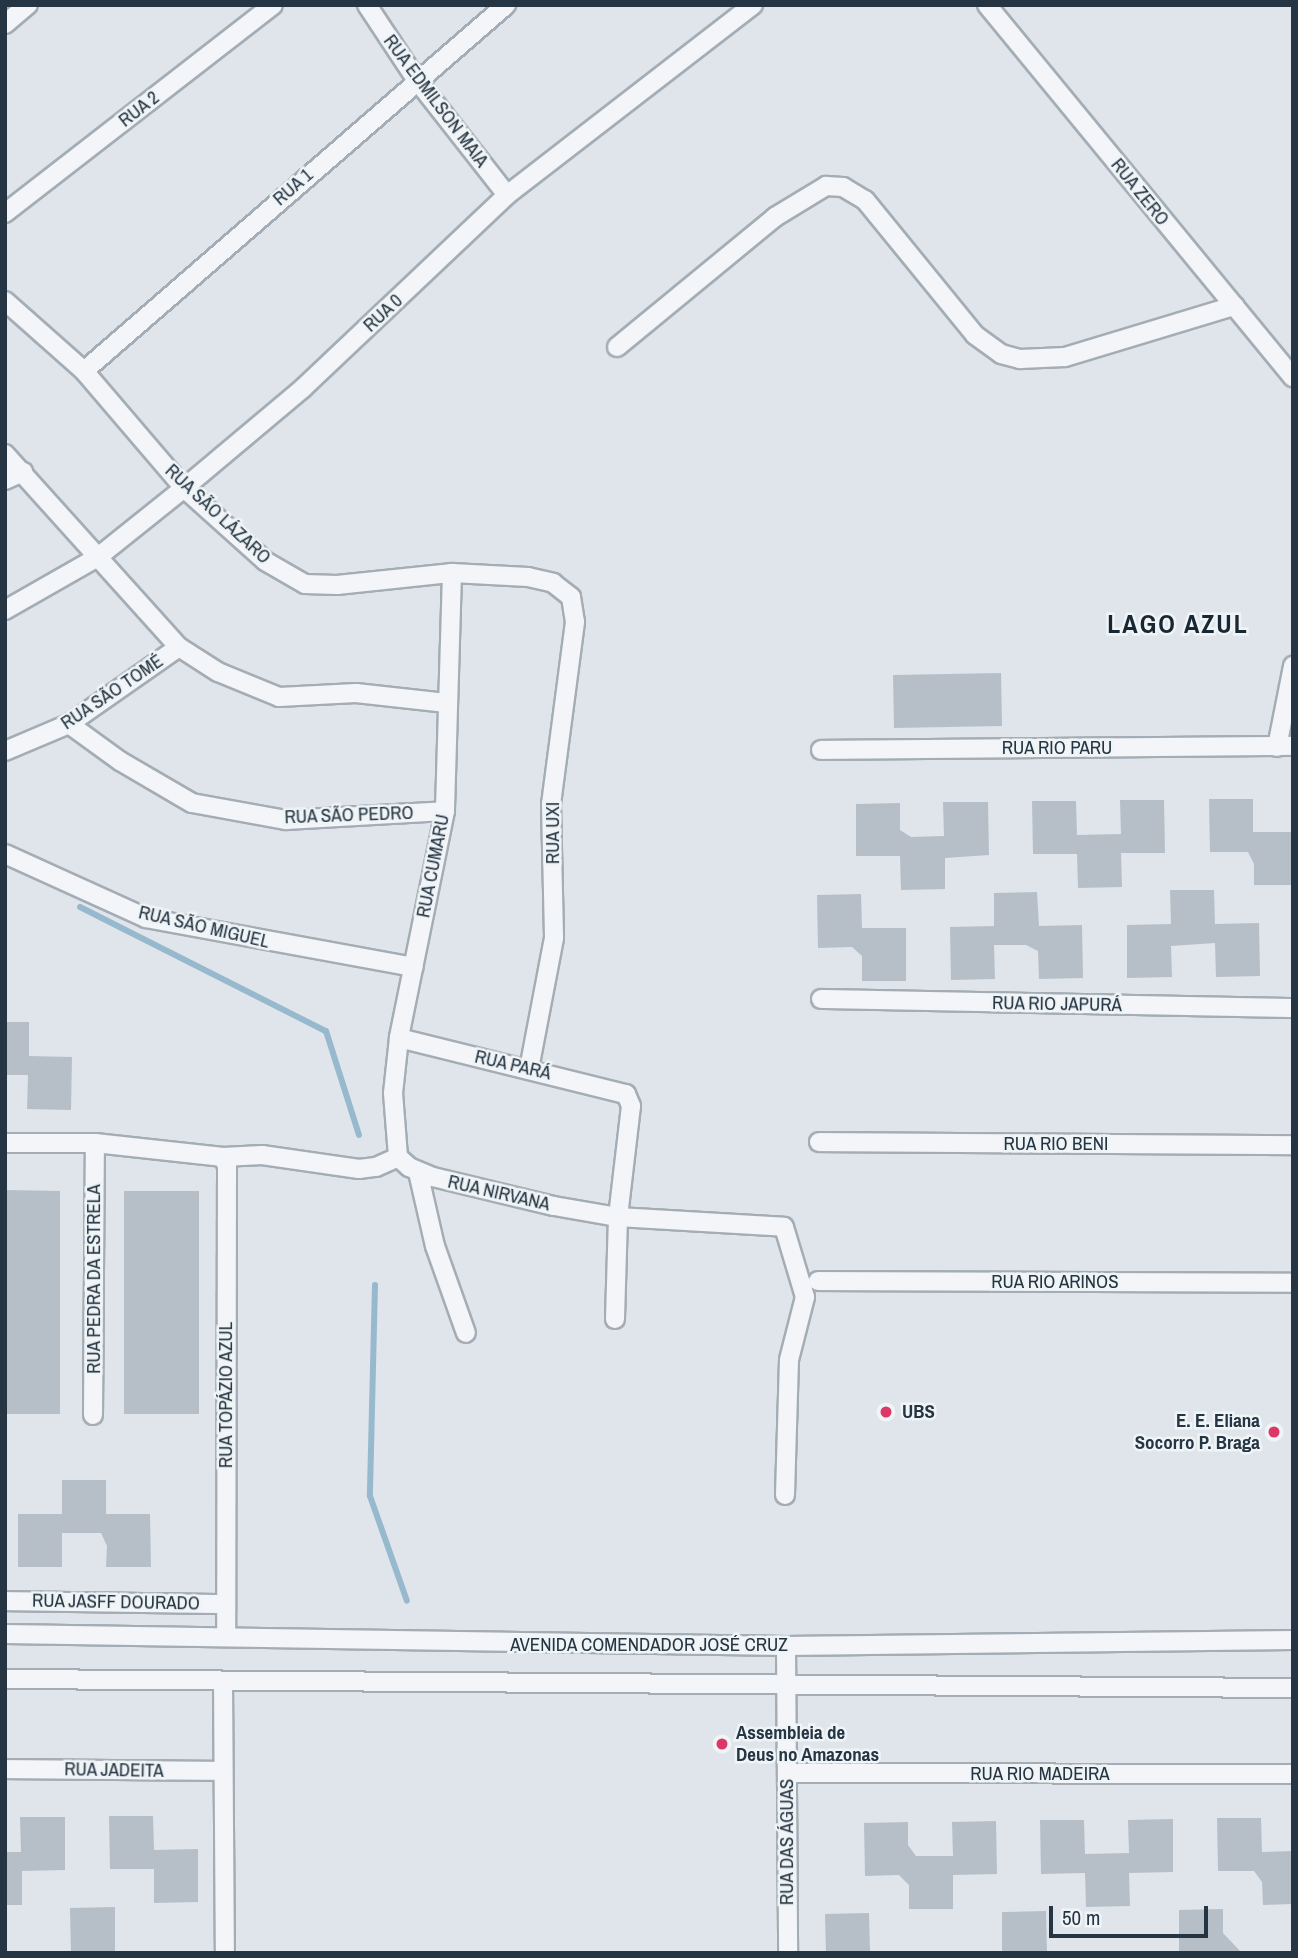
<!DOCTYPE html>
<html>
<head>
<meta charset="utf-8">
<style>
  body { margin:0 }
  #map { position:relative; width:1298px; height:1958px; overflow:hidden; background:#dfe5ea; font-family:"Archivo Narrow",sans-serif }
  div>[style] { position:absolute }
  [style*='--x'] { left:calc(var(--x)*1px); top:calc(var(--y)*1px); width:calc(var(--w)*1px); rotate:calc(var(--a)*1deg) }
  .stream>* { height:6px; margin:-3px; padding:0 3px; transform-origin:3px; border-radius:3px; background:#97b9ce }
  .building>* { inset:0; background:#b6bfc8 }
  .roads { filter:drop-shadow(2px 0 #a4adb5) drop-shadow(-2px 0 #a4adb5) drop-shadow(0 2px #a4adb5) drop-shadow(0 -2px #a4adb5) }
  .minor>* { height:18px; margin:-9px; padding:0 9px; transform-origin:9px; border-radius:9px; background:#f3f5f8 }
  .dots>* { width:19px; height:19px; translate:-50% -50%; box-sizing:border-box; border:4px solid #eff4f7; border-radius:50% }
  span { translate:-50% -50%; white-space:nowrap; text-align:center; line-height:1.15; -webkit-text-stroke:5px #eff4f7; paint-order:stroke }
  .street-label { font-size:19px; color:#263543 }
  .poi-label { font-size:19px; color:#263543; font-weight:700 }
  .left { translate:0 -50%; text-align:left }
  .right { translate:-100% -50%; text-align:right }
  .district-label { font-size:26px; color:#192634; font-weight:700; letter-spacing:2px }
  .frame { position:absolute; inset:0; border:7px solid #263543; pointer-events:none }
  .scale { position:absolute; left:1049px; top:1906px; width:159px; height:32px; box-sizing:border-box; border:4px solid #263543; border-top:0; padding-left:9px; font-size:21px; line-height:24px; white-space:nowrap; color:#263543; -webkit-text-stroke:5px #eff4f7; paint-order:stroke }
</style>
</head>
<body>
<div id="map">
  <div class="stream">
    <div style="--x:80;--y:907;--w:275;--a:26.8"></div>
    <div style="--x:326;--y:1031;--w:109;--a:72.4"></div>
    <div style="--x:375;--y:1285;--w:211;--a:91.4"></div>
    <div style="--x:370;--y:1496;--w:111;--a:70.6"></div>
  </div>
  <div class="building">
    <div style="clip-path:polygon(1001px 673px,1002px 726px,894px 728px,893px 675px)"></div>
    <div style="clip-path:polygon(1209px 799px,1253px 799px,1253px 832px,1293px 832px,1293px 885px,1254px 885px,1254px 864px,1248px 852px,1210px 852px)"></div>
    <div style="clip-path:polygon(1120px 800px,1164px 800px,1165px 853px,1121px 853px,1122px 887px,1078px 888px,1077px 854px,1033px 854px,1032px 801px,1076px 801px,1077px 835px,1121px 834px)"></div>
    <div style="clip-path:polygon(943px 802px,988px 802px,989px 855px,945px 858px,945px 889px,901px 890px,900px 856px,856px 856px,856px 804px,900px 803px,900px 830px,911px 837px,944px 836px)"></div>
    <div style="clip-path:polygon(1170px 890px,1214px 890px,1215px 924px,1259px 923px,1260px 976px,1216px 977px,1215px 943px,1171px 946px,1172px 977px,1127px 978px,1127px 925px,1171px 924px)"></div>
    <div style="clip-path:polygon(1037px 892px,1039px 926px,1082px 925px,1083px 978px,1039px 979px,1038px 951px,1026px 945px,994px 945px,995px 979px,951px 980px,950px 927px,994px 926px,994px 893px)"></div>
    <div style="clip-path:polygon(861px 894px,862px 928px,906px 928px,906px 981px,862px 981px,862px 956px,852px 947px,818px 948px,817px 895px)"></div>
    <div style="clip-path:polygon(5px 1022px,29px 1022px,29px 1056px,72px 1057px,71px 1110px,27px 1109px,28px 1075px,5px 1075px)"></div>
    <div style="clip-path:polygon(5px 1190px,60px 1191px,60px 1414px,5px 1414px)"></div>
    <div style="clip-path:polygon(124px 1191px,199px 1191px,199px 1414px,124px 1414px)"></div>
    <div style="clip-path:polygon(62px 1480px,106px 1480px,106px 1514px,150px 1514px,151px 1567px,106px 1567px,107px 1546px,101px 1533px,62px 1533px,62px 1567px,18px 1567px,18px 1514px,62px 1514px)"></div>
    <div style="clip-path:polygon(109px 1816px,153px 1816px,154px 1850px,198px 1849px,198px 1902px,154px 1903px,154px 1869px,110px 1869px)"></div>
    <div style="clip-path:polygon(20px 1817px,65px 1817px,65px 1870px,22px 1871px,22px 1905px,5px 1905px,5px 1852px,21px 1852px)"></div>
    <div style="clip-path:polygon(1217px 1818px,1261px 1818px,1262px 1852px,1293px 1851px,1293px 1904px,1263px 1905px,1262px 1882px,1254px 1871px,1218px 1871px)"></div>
    <div style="clip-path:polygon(1173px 1819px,1173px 1872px,1129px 1873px,1130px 1906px,1086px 1907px,1085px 1873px,1041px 1874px,1040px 1820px,1084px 1820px,1085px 1854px,1129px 1853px,1128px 1820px)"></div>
    <div style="clip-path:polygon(996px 1821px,997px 1874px,953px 1875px,953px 1909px,909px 1909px,909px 1885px,899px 1875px,865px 1876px,864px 1823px,908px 1822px,908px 1845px,916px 1856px,953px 1856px,952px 1822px)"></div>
    <div style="clip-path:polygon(115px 1907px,115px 1953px,71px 1953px,70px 1908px)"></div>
    <div style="clip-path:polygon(1223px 1909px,1223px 1933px,1242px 1953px,1179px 1953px,1179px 1910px)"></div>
    <div style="clip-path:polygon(1046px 1911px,1047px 1953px,1002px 1953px,1002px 1912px)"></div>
    <div style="clip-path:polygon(869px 1913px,870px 1953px,826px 1953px,825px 1914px)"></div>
  </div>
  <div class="roads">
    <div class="minor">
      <div style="--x:367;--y:5;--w:89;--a:56.5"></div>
      <div style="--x:416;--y:79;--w:147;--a:51.9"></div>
      <div style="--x:987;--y:5;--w:482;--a:50.6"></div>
      <div style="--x:5;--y:24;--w:30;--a:-40"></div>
      <div style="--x:5;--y:213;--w:339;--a:-37.8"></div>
      <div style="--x:5;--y:301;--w:106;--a:41.5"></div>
      <div style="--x:84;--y:371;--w:154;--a:49.5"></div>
      <div style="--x:184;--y:488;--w:109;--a:42"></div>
      <div style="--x:265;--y:561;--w:46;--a:29.9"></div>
      <div style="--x:305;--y:584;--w:32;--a:2"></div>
      <div style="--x:337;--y:585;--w:116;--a:-6"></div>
      <div style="--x:452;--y:573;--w:76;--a:3"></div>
      <div style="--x:528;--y:577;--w:26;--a:13"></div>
      <div style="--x:553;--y:583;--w:23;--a:38"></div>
      <div style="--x:571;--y:597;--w:25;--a:81"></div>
      <div style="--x:575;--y:622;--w:184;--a:97.5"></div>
      <div style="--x:551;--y:804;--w:134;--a:88.7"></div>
      <div style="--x:554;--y:938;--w:133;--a:100.8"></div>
      <div style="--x:617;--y:347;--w:205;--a:-39.4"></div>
      <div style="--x:775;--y:217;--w:60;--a:-31.3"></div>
      <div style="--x:826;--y:186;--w:17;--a:3"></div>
      <div style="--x:843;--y:187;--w:26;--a:31"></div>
      <div style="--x:865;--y:200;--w:174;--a:50.8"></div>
      <div style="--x:975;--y:335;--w:32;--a:36"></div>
      <div style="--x:1001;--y:354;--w:20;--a:15"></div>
      <div style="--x:1020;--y:359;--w:45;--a:-2.5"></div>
      <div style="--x:1065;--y:357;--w:177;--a:-16.8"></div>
      <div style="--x:84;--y:371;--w:559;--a:-40.94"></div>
      <div style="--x:5;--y:454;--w:260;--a:48"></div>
      <div style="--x:179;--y:647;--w:46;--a:32.7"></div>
      <div style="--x:218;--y:672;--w:66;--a:22.3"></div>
      <div style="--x:279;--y:697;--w:77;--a:-3"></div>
      <div style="--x:356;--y:693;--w:91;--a:6.3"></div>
      <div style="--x:5;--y:480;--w:20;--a:-24"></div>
      <div style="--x:452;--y:573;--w:238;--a:91.7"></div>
      <div style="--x:445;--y:811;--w:232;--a:101.5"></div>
      <div style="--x:399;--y:1038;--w:55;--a:96.2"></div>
      <div style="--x:393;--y:1093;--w:64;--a:85.5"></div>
      <div style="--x:398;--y:1157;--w:15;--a:42"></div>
      <div style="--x:409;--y:1167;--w:26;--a:23"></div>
      <div style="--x:433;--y:1177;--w:124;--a:13.5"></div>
      <div style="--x:554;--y:1206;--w:65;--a:9.8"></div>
      <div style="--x:618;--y:1217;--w:166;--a:3.4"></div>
      <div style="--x:784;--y:1227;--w:73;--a:73.3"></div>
      <div style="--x:805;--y:1297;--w:65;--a:104.3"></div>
      <div style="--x:789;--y:1360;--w:135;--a:91.7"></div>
      <div style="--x:5;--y:610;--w:107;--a:-29.7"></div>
      <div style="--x:98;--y:557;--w:110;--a:-38.7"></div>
      <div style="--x:184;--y:488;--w:155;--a:-40"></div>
      <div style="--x:303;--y:388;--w:281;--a:-43.4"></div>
      <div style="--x:507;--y:195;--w:311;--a:-37.7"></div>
      <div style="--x:69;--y:724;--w:63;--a:36"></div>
      <div style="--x:120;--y:761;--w:83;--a:30.3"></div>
      <div style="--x:192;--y:803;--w:96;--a:10.3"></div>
      <div style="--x:286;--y:820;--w:159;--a:-3.2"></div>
      <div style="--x:1277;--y:747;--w:83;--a:-78.8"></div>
      <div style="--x:821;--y:750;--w:472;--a:-0.5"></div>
      <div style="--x:5;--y:751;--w:69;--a:-22.9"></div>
      <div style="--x:69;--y:724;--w:134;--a:-35"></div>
      <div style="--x:5;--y:854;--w:155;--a:24.4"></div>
      <div style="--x:146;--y:918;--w:272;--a:10.4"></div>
      <div style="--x:821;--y:999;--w:472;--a:1.1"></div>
      <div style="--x:399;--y:1038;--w:234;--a:13.9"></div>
      <div style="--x:626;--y:1094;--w:13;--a:67"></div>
      <div style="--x:631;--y:1106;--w:112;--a:96.7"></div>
      <div style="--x:618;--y:1217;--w:102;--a:91.7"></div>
      <div style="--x:819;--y:1142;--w:474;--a:0.4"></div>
      <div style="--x:5;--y:1143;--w:90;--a:0"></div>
      <div style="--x:95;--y:1143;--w:129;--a:6.2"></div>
      <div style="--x:223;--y:1157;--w:39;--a:-3"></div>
      <div style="--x:262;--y:1155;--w:98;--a:8.2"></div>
      <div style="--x:359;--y:1169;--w:17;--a:-7"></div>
      <div style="--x:376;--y:1167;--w:24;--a:-24"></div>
      <div style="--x:223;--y:1157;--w:10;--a:66"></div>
      <div style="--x:227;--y:1166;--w:468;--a:90.1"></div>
      <div style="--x:418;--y:1172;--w:76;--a:77.1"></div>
      <div style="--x:435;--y:1246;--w:92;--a:70.4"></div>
      <div style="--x:818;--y:1281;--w:475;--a:0.2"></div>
      <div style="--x:93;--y:1415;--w:272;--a:-89.6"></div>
      <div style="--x:5;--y:1601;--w:221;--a:0.8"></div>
      <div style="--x:5;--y:1634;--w:781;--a:0.88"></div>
      <div style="--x:786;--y:1646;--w:507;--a:-0.68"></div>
      <div style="--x:786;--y:1646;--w:307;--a:89.6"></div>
      <div style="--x:5;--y:1679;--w:1288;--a:0.4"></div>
      <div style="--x:223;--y:1681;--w:272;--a:89.6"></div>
      <div style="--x:5;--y:1769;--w:217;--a:0.5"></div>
      <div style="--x:787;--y:1773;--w:506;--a:0.11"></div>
    </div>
  </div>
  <div class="dots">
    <div style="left:886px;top:1412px;background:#dc3766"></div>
    <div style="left:1274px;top:1432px;background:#dc3766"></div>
    <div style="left:722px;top:1744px;background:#dc3766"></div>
  </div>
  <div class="street-label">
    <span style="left:436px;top:101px;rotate:53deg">RUA EDMILSON MAIA</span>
    <span style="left:139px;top:109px;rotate:-38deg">RUA 2</span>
    <span style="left:293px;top:187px;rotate:-41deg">RUA 1</span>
    <span style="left:1140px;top:192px;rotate:51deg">RUA ZERO</span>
    <span style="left:383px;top:313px;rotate:-43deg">RUA 0</span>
    <span style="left:218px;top:514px;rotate:43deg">RUA SÃO LÁZARO</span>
    <span style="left:112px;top:692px;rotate:-34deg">RUA SÃO TOMÉ</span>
    <span style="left:1057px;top:748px">RUA RIO PARU</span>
    <span style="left:349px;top:815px;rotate:-2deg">RUA SÃO PEDRO</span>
    <span style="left:553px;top:833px;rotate:-90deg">RUA UXI</span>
    <span style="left:433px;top:866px;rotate:-79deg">RUA CUMARU</span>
    <span style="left:204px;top:927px;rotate:13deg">RUA SÃO MIGUEL</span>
    <span style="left:1057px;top:1004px;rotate:1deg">RUA RIO JAPURÁ</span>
    <span style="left:513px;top:1065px;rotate:13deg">RUA PARÁ</span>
    <span style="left:1056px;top:1144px">RUA RIO BENI</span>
    <span style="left:499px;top:1193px;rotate:13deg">RUA NIRVANA</span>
    <span style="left:94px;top:1279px;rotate:-90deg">RUA PEDRA DA ESTRELA</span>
    <span style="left:1055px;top:1282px">RUA RIO ARINOS</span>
    <span style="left:226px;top:1395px;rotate:-90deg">RUA TOPÁZIO AZUL</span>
    <span style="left:116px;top:1602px;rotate:1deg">RUA JASFF DOURADO</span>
    <span style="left:649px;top:1645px">AVENIDA COMENDADOR JOSÉ CRUZ</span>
    <span style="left:114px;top:1770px;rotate:1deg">RUA JADEITA</span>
    <span style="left:1040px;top:1774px">RUA RIO MADEIRA</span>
    <span style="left:787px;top:1842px;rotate:-90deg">RUA DAS ÁGUAS</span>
  </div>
  <div class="poi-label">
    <span class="left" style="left:902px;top:1412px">UBS</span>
    <span class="right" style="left:1260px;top:1432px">E. E. Eliana<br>Socorro P. Braga</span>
    <span class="left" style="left:736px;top:1744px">Assembleia de<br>Deus no Amazonas</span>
  </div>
  <div class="district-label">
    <span style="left:1178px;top:624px">LAGO AZUL</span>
  </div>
  <div class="frame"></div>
  <div class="scale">50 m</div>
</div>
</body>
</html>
